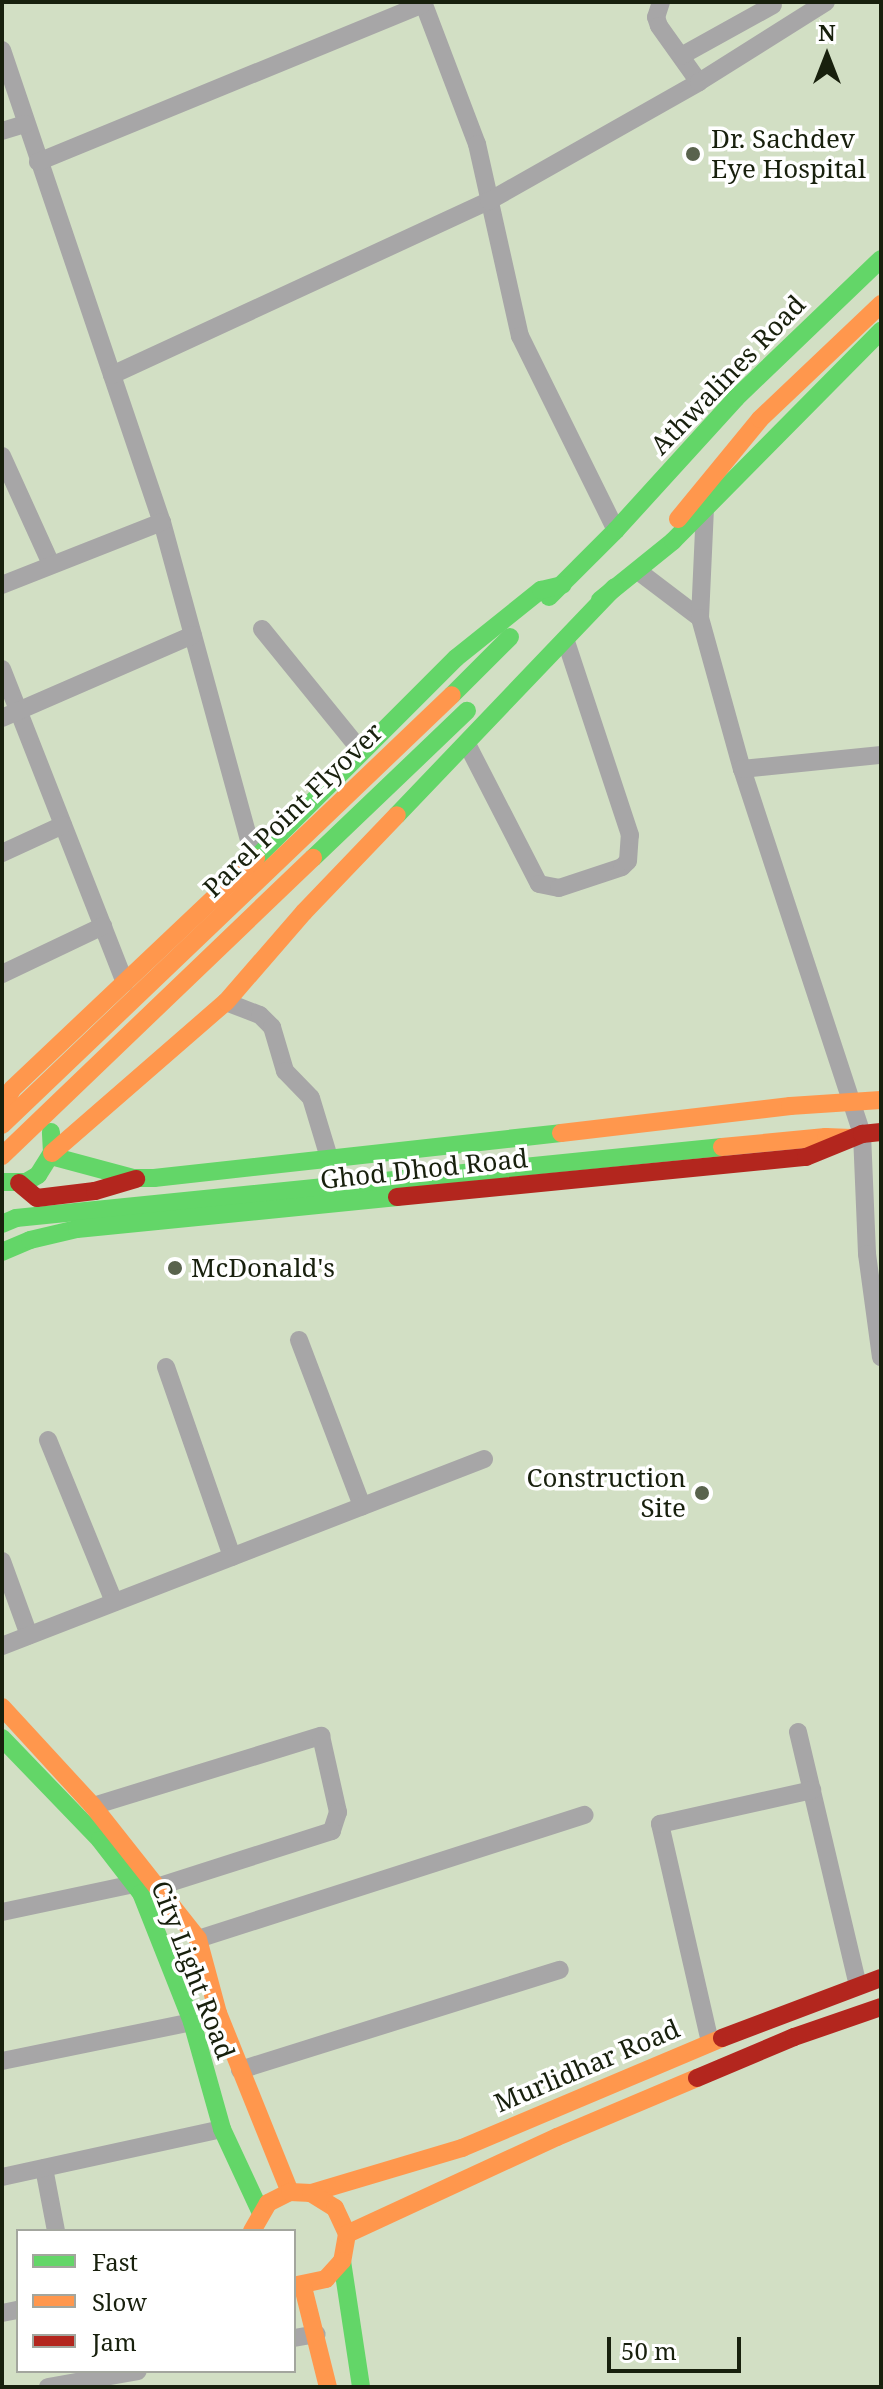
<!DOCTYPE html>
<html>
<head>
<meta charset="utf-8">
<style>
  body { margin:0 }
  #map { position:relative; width:883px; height:2389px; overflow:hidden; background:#d2dfc4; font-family:"Noto Serif",serif }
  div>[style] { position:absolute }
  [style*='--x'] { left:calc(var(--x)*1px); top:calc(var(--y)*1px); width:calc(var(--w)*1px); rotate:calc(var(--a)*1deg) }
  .street>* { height:18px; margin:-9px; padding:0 9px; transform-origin:9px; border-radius:9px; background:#a7a6a7 }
  .fast>* { height:18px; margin:-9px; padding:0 9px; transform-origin:9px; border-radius:9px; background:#63d668 }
  .slow>* { height:18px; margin:-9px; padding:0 9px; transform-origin:9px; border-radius:9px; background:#ff974d }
  .jam>* { height:18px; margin:-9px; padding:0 9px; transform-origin:9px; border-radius:9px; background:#b3261e }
  .fast-bridge>* { height:18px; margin:-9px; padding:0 9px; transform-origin:9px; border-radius:9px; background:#63d668 }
  .slow-bridge>* { height:18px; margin:-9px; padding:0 9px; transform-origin:9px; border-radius:9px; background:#ff974d }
  .dots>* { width:22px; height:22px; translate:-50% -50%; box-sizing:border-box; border:4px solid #fff; border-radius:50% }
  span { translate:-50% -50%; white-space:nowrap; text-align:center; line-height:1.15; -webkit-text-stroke:7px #fff; paint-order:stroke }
  .poi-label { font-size:26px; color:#18200d }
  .left { translate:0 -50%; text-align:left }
  .right { translate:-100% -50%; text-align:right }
  .street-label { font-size:26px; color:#18200d }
  .frame { position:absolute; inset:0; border:4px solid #18200d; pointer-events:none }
  .legend { position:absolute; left:16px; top:2229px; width:280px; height:144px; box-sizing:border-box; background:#fff; border:2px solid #a3a69e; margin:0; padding:10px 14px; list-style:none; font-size:24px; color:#18200d }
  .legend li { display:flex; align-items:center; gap:16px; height:40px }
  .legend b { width:40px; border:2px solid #a3a69e }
  .north { position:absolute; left:787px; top:16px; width:80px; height:80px; -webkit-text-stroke:6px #fff; paint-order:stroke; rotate:0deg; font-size:22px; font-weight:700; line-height:32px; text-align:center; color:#18200d }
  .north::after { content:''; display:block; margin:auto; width:28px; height:36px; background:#18200d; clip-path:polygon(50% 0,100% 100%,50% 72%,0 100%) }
  .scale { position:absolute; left:607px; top:2337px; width:134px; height:36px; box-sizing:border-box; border:4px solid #18200d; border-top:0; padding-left:10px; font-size:24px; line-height:28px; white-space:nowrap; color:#18200d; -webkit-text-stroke:6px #fff; paint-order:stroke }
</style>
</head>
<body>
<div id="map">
  <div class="street">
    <div style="--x:423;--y:2;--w:152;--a:69.2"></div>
    <div style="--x:477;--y:144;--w:197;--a:77.4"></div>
    <div style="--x:520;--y:336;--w:216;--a:63.7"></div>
    <div style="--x:661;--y:2;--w:16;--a:108"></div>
    <div style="--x:656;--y:17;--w:9;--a:72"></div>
    <div style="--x:659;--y:26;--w:69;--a:54.5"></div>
    <div style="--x:2;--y:50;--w:498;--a:71.3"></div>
    <div style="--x:162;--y:522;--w:356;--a:74.7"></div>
    <div style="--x:681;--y:56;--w:105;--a:-29"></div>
    <div style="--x:2;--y:131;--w:24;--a:-17"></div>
    <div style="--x:38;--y:162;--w:416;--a:-22.3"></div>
    <div style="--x:112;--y:375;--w:415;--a:-24.8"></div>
    <div style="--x:489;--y:201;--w:241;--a:-29.5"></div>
    <div style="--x:699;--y:82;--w:150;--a:-32.2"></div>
    <div style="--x:2;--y:456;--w:119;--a:65.6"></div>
    <div style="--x:638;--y:571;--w:78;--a:37.2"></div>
    <div style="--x:700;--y:618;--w:109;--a:-87.4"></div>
    <div style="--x:2;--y:585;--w:172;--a:-21.5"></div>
    <div style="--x:700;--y:618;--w:157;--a:74.5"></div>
    <div style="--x:742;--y:769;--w:384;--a:71.8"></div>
    <div style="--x:862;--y:1134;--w:120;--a:87.6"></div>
    <div style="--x:867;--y:1254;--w:104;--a:82.3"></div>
    <div style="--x:262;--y:629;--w:157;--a:50.9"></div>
    <div style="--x:2;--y:669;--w:337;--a:68.6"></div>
    <div style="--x:2;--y:718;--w:208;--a:-23.5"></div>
    <div style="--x:467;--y:744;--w:157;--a:62.8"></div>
    <div style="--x:539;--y:884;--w:20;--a:11"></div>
    <div style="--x:559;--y:888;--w:66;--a:-18.4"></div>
    <div style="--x:622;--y:867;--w:8;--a:-45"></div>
    <div style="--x:628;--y:861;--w:26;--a:-86"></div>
    <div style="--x:630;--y:835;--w:203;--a:-108.3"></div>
    <div style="--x:742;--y:769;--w:140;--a:-5.8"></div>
    <div style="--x:2;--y:853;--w:67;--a:-24.7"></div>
    <div style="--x:2;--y:974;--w:112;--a:-25.4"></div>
    <div style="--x:226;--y:1002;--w:36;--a:21"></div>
    <div style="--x:260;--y:1015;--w:17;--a:45"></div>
    <div style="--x:272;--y:1027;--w:46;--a:73.5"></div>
    <div style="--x:285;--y:1071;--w:37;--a:46"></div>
    <div style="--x:311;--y:1098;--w:66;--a:73.2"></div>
    <div style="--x:299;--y:1340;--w:178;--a:69.2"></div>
    <div style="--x:166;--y:1367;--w:201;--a:70.8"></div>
    <div style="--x:48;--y:1440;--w:175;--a:67.8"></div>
    <div style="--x:2;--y:1561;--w:79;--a:70"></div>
    <div style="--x:2;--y:1646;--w:517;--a:-21.2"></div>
    <div style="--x:798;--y:1732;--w:261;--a:76.7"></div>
    <div style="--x:93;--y:1806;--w:239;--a:-17.1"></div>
    <div style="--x:321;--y:1736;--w:78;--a:77.4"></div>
    <div style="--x:338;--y:1812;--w:20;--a:108"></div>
    <div style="--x:332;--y:1831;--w:194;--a:162.3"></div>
    <div style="--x:2;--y:1912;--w:135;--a:-12"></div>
    <div style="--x:198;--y:1939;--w:406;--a:-17.8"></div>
    <div style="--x:710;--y:2042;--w:224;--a:-102.9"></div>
    <div style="--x:660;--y:1824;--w:156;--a:-12.6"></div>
    <div style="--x:2;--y:2061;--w:194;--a:-11.6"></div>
    <div style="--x:240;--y:2070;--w:335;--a:-17.4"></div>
    <div style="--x:44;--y:2168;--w:64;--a:79.2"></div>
    <div style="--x:2;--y:2177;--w:225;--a:-12.3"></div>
    <div style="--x:2;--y:2313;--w:16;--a:-11"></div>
    <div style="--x:294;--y:2338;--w:23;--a:-10"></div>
    <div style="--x:48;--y:2387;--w:91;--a:-10.1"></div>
  </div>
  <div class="fast">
    <div style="--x:549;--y:597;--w:95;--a:-45"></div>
    <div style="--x:616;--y:530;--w:178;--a:-47.7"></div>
    <div style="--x:736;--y:398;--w:201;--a:-43.8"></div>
    <div style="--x:600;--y:600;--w:94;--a:-38.9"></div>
    <div style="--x:673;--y:541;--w:296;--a:-45.3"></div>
    <div style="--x:452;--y:695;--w:82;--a:-45"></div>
    <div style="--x:397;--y:815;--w:315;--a:-46.3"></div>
    <div style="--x:256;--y:858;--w:283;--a:-45"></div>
    <div style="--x:456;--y:658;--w:109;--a:-38.7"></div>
    <div style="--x:541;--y:590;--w:22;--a:-13"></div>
    <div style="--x:51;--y:1156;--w:85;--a:15"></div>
    <div style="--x:133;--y:1178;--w:21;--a:0"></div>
    <div style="--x:154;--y:1178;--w:409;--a:-6.3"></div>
    <div style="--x:2;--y:1182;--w:24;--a:0"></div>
    <div style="--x:26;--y:1182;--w:14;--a:-30"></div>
    <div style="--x:38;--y:1175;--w:26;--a:-58"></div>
    <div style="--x:52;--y:1153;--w:21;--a:-93"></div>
    <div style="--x:2;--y:1224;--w:15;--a:-23"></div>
    <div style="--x:16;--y:1218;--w:710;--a:-5.74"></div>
    <div style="--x:2;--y:1252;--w:30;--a:-23"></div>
    <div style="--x:30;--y:1240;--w:48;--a:-13.2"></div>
    <div style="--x:77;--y:1229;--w:322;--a:-5.7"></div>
    <div style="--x:2;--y:1738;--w:141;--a:46.1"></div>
    <div style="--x:100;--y:1840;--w:67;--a:52.3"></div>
    <div style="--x:141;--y:1893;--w:139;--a:68.4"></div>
    <div style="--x:192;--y:2022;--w:111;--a:74.3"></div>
    <div style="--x:222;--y:2129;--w:90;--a:65.1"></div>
    <div style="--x:342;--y:2261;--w:127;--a:81.4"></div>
  </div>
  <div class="slow">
    <div style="--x:678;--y:519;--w:129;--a:-50.6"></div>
    <div style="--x:760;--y:419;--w:167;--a:-43.5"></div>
    <div style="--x:4;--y:1105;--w:18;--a:-63"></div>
    <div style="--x:12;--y:1089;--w:336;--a:-43.4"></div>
    <div style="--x:561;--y:1133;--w:231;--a:-6.7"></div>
    <div style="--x:790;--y:1106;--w:91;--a:-3.8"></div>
    <div style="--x:722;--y:1147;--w:104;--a:-5.5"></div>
    <div style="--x:826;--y:1137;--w:25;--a:2"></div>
    <div style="--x:52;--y:1153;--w:230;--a:-41"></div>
    <div style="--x:226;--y:1002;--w:119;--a:-49.1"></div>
    <div style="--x:304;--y:912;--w:134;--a:-46.2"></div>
    <div style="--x:2;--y:1707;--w:134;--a:47.4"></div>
    <div style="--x:93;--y:1806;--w:169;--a:51.7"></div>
    <div style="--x:198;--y:1939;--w:77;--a:74.9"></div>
    <div style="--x:218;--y:2013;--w:193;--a:68.1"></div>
    <div style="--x:311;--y:2193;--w:158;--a:-16.6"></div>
    <div style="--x:462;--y:2148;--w:282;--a:-22.9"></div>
    <div style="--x:252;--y:2231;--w:32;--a:-60"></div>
    <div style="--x:268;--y:2203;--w:25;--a:-27"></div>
    <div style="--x:290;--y:2192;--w:21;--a:3"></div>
    <div style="--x:311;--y:2193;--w:28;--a:32"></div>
    <div style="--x:335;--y:2208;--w:29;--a:65"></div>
    <div style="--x:347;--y:2234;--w:27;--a:100"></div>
    <div style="--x:342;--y:2261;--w:24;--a:132"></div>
    <div style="--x:326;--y:2279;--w:33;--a:168"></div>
    <div style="--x:347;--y:2234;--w:231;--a:-24.8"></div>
    <div style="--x:557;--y:2137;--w:152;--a:-22.9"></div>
    <div style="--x:303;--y:2287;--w:103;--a:76"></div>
  </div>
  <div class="jam">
    <div style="--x:19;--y:1183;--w:23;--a:40"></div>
    <div style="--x:37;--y:1198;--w:58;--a:-6.9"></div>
    <div style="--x:95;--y:1191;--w:43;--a:-16.3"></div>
    <div style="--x:397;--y:1197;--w:411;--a:-5.6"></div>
    <div style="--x:806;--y:1157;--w:61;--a:-22.3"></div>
    <div style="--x:862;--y:1134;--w:19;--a:-6"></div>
    <div style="--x:722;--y:2038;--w:170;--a:-20.7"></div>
    <div style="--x:697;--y:2078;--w:105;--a:-22.9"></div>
    <div style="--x:794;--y:2037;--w:92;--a:-19"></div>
  </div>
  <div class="fast-bridge">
    <div style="--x:313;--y:858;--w:213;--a:-43.7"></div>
  </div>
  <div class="slow-bridge">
    <div style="--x:2;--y:1125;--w:622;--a:-43.7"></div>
    <div style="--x:2;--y:1156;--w:431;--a:-43.8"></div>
  </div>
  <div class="dots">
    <div style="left:693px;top:154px;background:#59634d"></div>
    <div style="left:175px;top:1268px;background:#59634d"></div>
    <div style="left:702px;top:1493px;background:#59634d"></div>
  </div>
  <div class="poi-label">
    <span class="left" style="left:711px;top:154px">Dr. Sachdev<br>Eye Hospital</span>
    <span class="left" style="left:191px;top:1268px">McDonald's</span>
    <span class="right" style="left:686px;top:1493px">Construction<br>Site</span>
  </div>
  <div class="street-label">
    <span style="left:728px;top:375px;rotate:-46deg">Athwalines Road</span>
    <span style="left:293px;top:810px;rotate:-44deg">Parel Point Flyover</span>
    <span style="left:424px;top:1169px;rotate:-6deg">Ghod Dhod Road</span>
    <span style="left:193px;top:1970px;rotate:69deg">City Light Road</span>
    <span style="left:587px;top:2066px;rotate:-23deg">Murlidhar Road</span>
  </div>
  <div class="frame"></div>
  <ul class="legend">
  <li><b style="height:10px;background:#63d668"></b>Fast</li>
  <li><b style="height:10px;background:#ff974d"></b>Slow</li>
  <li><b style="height:10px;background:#b3261e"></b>Jam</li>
  </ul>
  <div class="north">N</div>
  <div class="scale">50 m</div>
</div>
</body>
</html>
